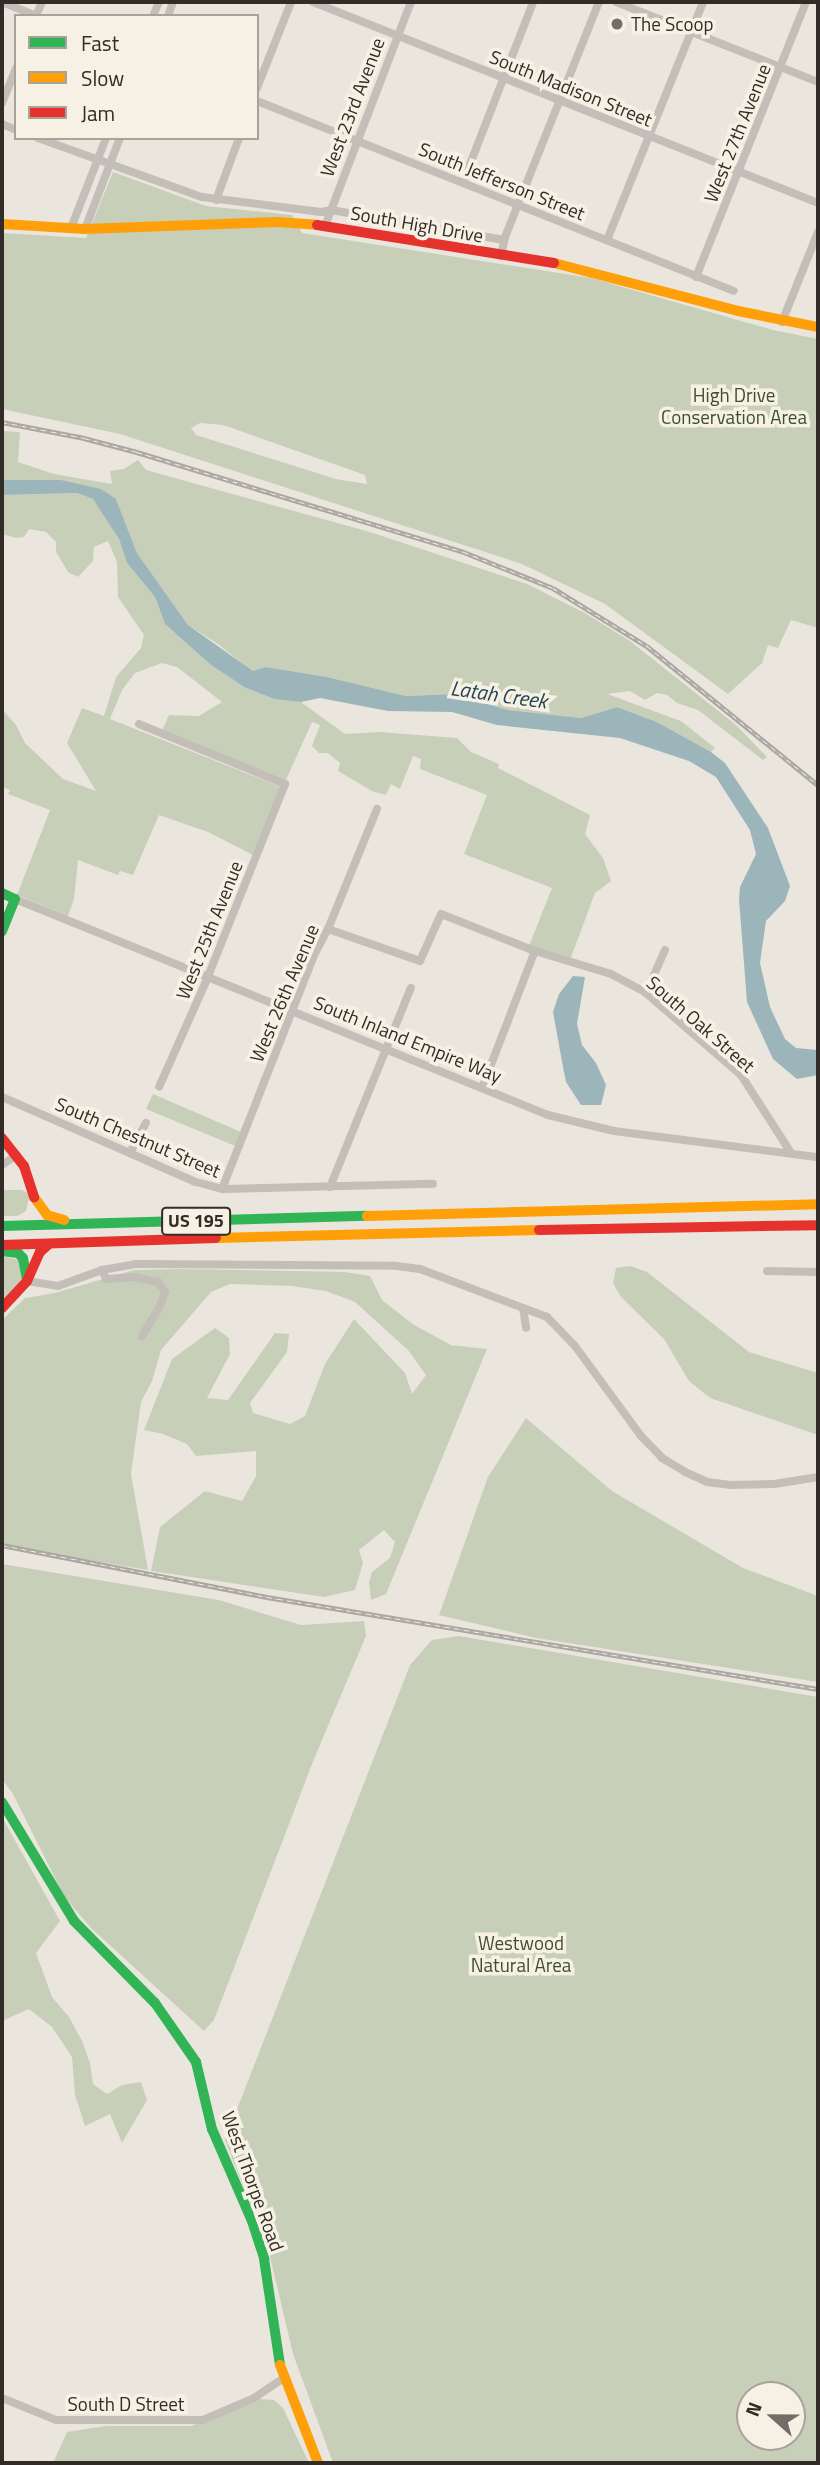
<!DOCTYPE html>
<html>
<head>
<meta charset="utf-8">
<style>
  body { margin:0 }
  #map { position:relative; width:820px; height:2465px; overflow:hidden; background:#eae6de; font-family:"Titillium Web",sans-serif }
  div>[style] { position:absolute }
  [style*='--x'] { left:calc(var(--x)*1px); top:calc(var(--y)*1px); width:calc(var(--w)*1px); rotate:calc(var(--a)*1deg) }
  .green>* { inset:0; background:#c8cfb9 }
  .water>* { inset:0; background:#9cb5ba }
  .street>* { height:8px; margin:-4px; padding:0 4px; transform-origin:4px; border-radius:4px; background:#c3beb7 }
  .fast>* { height:10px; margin:-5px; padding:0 5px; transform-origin:5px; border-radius:5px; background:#30b455 }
  .slow>* { height:10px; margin:-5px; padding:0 5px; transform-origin:5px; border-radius:5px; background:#ff9f0a }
  .jam>* { height:10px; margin:-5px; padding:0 5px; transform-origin:5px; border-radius:5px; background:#e5322d }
  .rail>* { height:4.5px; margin-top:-2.25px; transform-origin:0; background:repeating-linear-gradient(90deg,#f7f1e5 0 5px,#aaa7a2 0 10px); box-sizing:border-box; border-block:2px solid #aaa7a2 }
  .dots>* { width:19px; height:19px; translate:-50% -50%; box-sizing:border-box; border:4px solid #f7f1e5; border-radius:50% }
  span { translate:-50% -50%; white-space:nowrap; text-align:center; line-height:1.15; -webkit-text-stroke:7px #f7f1e5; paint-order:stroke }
  .shield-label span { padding:2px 5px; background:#f7f1e5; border:2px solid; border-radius:5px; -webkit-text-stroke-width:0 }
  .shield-label { font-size:18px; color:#322c26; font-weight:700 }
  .poi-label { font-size:19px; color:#322c26 }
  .left { translate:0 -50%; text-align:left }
  .street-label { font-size:19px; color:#322c26 }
  .park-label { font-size:19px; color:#3d4f2c }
  .water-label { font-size:21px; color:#1f4650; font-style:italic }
  .frame { position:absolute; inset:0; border:4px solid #322c26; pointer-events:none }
  .legend { position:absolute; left:14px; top:14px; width:245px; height:126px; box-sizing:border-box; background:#f7f1e5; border:2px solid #a8a299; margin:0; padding:9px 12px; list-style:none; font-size:21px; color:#322c26 }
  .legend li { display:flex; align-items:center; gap:14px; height:35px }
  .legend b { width:35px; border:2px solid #a8a299 }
  .north { position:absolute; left:736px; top:2381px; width:70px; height:70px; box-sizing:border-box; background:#f7f1e5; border:2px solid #a8a299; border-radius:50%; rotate:291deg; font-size:19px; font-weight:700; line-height:28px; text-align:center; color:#322c26 }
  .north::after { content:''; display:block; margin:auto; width:24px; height:32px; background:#726d66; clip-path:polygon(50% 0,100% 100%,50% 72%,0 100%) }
</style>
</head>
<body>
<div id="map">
  <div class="green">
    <div style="clip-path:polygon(evenodd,113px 172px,206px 206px,292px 215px,302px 233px,591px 278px,773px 330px,818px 339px,818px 628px,791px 620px,778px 648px,768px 645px,762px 663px,728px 694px,605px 604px,522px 564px,120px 434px,2px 409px,2px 233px,86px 238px,113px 172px,200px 423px,223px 425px,365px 475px,367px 484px,336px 479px,196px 435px,191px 428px,200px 423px)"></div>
    <div style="clip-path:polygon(2px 431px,20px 432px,18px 462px,54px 474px,112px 484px,110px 471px,124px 469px,138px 460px,146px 470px,370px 532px,527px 584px,583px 612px,630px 641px,736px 725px,767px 757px,763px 760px,698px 710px,677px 703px,667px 695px,657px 693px,645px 700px,630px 691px,607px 694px,681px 721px,715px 748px,711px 752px,657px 722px,617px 707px,581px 718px,508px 710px,453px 694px,406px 696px,327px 677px,266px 667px,253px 672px,218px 644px,188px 625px,137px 553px,116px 499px,61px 480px,2px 480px)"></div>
    <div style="clip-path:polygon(77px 493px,93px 499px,105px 515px,119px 539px,127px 563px,155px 597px,165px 624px,211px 665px,244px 687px,274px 699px,301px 702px,345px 734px,379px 732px,457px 738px,471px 752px,499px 764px,498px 768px,590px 815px,585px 834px,603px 858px,611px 881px,595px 893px,570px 960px,529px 946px,552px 888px,464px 854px,487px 795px,420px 769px,421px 759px,413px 756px,400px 789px,391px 784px,386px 795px,372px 791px,338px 771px,340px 763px,328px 753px,319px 753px,312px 746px,320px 725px,312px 722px,286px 780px,162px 731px,169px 715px,199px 716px,222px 702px,177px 667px,162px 663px,135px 673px,122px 690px,110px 719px,279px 786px,281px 790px,253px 855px,208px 832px,159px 815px,133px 875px,120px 871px,118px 875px,78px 860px,74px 899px,68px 916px,17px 895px,50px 810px,8px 794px,10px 790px,2px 787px,2px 709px,16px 725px,25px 743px,63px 779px,96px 791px,67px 743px,82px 708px,104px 716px,116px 677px,141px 648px,144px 635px,118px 597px,117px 562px,108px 541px,94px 547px,93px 561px,78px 577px,68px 572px,56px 552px,56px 542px,46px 532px,29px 529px,24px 537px,16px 538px,2px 534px,2px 495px)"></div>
    <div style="clip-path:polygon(153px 1094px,241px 1132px,235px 1146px,146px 1109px)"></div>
    <div style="clip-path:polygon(2px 1190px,22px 1190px,30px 1194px,26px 1211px,17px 1216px,2px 1216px)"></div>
    <div style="clip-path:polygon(2px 1256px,19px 1260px,21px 1280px,2px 1301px)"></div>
    <div style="clip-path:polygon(630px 1266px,647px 1272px,749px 1352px,818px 1373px,818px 1435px,710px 1398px,689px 1381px,664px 1339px,621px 1297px,613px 1283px,616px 1268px)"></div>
    <div style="clip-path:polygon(181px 1269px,345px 1272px,370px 1276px,382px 1300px,414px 1325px,451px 1345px,487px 1349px,386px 1594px,371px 1600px,369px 1582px,372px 1572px,390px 1558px,395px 1542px,384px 1530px,359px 1550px,363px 1563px,355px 1590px,324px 1597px,151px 1571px,160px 1527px,205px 1491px,242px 1501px,256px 1476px,256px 1451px,196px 1456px,187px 1444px,163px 1434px,144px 1430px,172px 1359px,215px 1328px,229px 1338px,230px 1354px,207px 1398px,228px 1400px,275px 1333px,289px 1334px,287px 1352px,250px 1403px,253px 1413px,290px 1424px,305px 1416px,325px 1364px,354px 1319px,405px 1373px,412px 1394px,426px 1375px,408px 1350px,355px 1302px,326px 1291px,292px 1286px,230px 1284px,211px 1292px,161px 1350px,152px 1381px,141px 1402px,131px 1474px,148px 1570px,2px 1546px,2px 1320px,25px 1298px,55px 1293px,134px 1270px)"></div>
    <div style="clip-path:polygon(526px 1418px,612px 1491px,743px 1568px,818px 1596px,818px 1682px,536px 1638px,439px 1615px,488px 1477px)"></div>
    <div style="clip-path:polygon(2px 1564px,219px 1600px,301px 1625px,364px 1621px,366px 1636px,314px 1759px,214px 2020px,204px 2031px,91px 1928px,64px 1896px,13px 1794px,2px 1779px)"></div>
    <div style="clip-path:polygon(evenodd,459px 1636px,818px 1697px,818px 2463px,333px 2463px,293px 2354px,269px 2252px,225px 2140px,410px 1665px,432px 1640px,459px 1636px,750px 2395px,792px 2395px,792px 2437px,750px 2437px,750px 2395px)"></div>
    <div style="clip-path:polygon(2px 1817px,60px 1921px,36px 1953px,52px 1997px,69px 2017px,82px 2041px,90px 2063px,93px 2084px,107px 2094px,122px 2085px,141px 2082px,147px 2100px,122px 2143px,110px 2114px,85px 2126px,75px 2095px,72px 2057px,52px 2027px,29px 2009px,2px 2021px)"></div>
    <div style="clip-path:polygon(259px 2399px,274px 2400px,283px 2408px,309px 2463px,53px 2463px,67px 2432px,106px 2426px,191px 2426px)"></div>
  </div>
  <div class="water">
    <div style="clip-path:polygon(2px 480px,61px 480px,101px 489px,116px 499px,137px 553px,188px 625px,253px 671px,266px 667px,327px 677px,406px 696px,453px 694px,508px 710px,581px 718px,617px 707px,657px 722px,711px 752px,725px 763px,768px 828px,790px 886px,785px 901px,766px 921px,760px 963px,770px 1007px,785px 1039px,796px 1048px,818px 1050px,818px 1075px,797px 1079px,773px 1059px,747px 1002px,739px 899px,740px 887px,756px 854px,750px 830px,716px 777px,689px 761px,620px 738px,497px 725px,452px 712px,388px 711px,320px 698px,301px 702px,274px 699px,244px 687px,211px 665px,165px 624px,155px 597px,127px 563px,119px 539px,93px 499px,77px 493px,2px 495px)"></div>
    <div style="clip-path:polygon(573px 976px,585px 977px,577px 1024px,582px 1045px,596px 1063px,606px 1085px,601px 1105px,581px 1105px,566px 1082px,563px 1067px,553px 1012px,559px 994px)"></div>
  </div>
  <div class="street">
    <div style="--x:2;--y:2;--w:38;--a:22"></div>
    <div style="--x:313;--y:2;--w:544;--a:21.7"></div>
    <div style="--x:616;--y:2;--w:217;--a:21.6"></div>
    <div style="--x:36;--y:16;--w:15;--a:-67"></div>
    <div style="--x:153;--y:16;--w:15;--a:-67"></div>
    <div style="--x:168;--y:16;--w:15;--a:-70"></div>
    <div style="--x:257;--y:88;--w:92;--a:-68.4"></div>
    <div style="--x:257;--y:101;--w:513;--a:21.72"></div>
    <div style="--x:2;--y:103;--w:38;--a:-68"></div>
    <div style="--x:2;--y:124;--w:15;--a:23"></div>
    <div style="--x:38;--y:138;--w:174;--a:19.8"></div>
    <div style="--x:202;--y:197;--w:120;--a:7.2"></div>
    <div style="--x:321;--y:212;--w:10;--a:-11"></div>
    <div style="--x:331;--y:210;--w:176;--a:9.8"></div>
    <div style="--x:463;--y:182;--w:193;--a:-68.7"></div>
    <div style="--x:216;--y:200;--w:66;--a:-69.6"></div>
    <div style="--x:325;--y:226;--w:240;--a:-69"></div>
    <div style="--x:71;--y:228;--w:97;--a:-68.7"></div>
    <div style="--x:85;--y:229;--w:97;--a:-69"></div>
    <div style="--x:607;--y:240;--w:257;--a:-68"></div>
    <div style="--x:501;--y:256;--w:19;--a:-78"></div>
    <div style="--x:505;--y:237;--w:253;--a:-68.2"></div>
    <div style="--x:696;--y:277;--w:296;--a:-68.2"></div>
    <div style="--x:782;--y:322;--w:97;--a:-68.2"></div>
    <div style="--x:139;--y:724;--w:158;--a:22.3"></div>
    <div style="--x:285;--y:784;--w:208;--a:111.8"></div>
    <div style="--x:208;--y:977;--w:120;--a:114"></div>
    <div style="--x:15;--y:899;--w:575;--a:22.06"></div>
    <div style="--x:548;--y:1115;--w:68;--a:13.6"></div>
    <div style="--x:614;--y:1131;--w:206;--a:7.3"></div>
    <div style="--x:328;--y:929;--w:97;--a:19.2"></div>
    <div style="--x:420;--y:961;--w:51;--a:-65.9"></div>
    <div style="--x:441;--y:914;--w:101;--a:21.5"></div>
    <div style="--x:535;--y:951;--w:79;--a:16.8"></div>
    <div style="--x:611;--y:974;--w:40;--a:28"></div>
    <div style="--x:646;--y:993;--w:125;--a:40.8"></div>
    <div style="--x:741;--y:1075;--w:93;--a:57.3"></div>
    <div style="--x:646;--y:993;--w:47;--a:-66.2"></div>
    <div style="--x:482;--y:1088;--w:147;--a:-68.9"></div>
    <div style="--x:2;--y:1097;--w:212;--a:23.7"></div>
    <div style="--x:196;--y:1182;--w:27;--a:15"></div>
    <div style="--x:222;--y:1189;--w:211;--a:-1.4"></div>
    <div style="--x:131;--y:1151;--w:32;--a:-62"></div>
    <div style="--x:2;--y:1165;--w:18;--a:-34"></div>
    <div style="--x:330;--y:1187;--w:215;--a:-67.9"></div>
    <div style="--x:222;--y:1189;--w:251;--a:-68.5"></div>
    <div style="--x:314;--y:955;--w:30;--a:-62"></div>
    <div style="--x:328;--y:929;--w:130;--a:-67.8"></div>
    <div style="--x:102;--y:1270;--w:10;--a:66"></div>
    <div style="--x:106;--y:1279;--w:28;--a:-4"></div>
    <div style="--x:134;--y:1277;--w:25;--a:12"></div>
    <div style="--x:158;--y:1282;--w:12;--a:55"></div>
    <div style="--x:165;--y:1292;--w:15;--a:110"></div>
    <div style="--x:160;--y:1306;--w:35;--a:121"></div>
    <div style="--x:767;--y:1271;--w:51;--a:1.1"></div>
    <div style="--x:27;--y:1281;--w:31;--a:9"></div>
    <div style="--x:58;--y:1286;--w:47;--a:-20"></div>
    <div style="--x:102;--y:1270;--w:34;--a:-10"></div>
    <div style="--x:135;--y:1264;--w:261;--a:0.4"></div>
    <div style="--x:396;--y:1266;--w:24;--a:7"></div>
    <div style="--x:420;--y:1269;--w:136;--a:20.7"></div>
    <div style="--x:547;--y:1317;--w:40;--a:46"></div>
    <div style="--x:575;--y:1346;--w:112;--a:53.7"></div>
    <div style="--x:641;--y:1436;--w:30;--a:46"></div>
    <div style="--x:662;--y:1458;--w:27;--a:31"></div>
    <div style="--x:685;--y:1472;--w:24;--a:24"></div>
    <div style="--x:707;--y:1482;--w:24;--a:7"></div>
    <div style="--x:731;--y:1485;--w:43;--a:-1.3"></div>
    <div style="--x:774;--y:1484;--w:45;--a:-9"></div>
    <div style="--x:523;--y:1308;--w:20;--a:81"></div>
    <div style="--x:2;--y:2398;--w:58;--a:22.2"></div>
    <div style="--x:56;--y:2420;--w:147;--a:0"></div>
    <div style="--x:203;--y:2420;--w:56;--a:-23.3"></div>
    <div style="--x:254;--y:2398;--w:37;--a:-34"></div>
  </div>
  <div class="fast">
    <div style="--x:2;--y:893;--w:14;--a:25"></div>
    <div style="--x:15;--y:899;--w:35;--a:112"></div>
    <div style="--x:2;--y:1226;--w:365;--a:-1.6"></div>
    <div style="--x:2;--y:1251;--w:16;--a:7"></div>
    <div style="--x:18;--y:1253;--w:7;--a:45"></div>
    <div style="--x:23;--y:1258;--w:23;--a:80"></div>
    <div style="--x:2;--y:1802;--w:139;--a:58.8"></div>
    <div style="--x:74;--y:1921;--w:115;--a:45.4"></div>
    <div style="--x:155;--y:2003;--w:72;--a:55.2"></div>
    <div style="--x:196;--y:2062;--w:69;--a:76.6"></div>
    <div style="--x:212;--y:2129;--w:100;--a:66.5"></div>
    <div style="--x:252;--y:2221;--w:40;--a:72"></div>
    <div style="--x:264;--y:2259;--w:107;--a:81.4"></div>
  </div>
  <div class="slow">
    <div style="--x:2;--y:224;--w:83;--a:3.4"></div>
    <div style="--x:85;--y:229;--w:193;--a:-2.1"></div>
    <div style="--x:278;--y:222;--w:39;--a:4"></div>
    <div style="--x:554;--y:263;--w:190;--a:14.6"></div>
    <div style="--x:738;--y:311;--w:82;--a:11.3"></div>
    <div style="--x:34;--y:1197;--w:22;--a:54"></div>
    <div style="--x:47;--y:1215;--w:18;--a:16"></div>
    <div style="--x:367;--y:1216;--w:451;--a:-1.5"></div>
    <div style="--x:216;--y:1238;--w:323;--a:-1.4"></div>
    <div style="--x:280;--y:2365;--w:105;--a:68.8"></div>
  </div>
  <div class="jam">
    <div style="--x:317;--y:225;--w:240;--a:9.1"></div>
    <div style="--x:2;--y:1138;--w:36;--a:52"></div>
    <div style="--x:24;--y:1166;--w:33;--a:72"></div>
    <div style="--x:539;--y:1230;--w:279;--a:-1"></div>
    <div style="--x:2;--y:1245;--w:214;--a:-1.9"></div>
    <div style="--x:27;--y:1281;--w:32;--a:-66"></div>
    <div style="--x:40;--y:1252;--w:12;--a:-42"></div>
    <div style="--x:2;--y:1308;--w:37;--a:-47"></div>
  </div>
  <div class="rail">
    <div style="--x:2;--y:422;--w:84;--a:11"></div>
    <div style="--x:84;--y:438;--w:55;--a:14.8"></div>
    <div style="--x:137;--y:452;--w:342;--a:17"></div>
    <div style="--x:464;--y:552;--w:96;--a:22"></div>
    <div style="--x:553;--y:588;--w:110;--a:31.7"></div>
    <div style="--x:647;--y:646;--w:220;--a:39.1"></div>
    <div style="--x:2;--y:1545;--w:270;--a:11.1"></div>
    <div style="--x:267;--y:1597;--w:559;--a:9.48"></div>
  </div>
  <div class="dots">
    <div style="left:617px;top:24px;background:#726d66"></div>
  </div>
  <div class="shield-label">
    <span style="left:196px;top:1221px">US 195</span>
  </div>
  <div class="poi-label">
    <span class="left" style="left:631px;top:24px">The Scoop</span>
  </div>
  <div class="street-label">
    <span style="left:571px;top:88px;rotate:22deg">South Madison Street</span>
    <span style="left:352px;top:107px;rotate:-69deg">West 23rd Avenue</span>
    <span style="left:737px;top:133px;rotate:-68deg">West 27th Avenue</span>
    <span style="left:502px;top:181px;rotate:22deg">South Jefferson Street</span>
    <span style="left:417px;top:224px;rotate:10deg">South High Drive</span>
    <span style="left:209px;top:930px;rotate:-68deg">West 25th Avenue</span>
    <span style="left:284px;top:993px;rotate:-67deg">West 26th Avenue</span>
    <span style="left:701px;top:1024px;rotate:41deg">South Oak Street</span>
    <span style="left:408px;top:1039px;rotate:22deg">South Inland Empire Way</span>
    <span style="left:138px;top:1137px;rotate:23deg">South Chestnut Street</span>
    <span style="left:253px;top:2181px;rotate:70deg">West Thorpe Road</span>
    <span style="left:126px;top:2404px">South D Street</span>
  </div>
  <div class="park-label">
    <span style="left:734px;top:406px">High Drive<br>Conservation Area</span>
    <span style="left:521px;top:1954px">Westwood<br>Natural Area</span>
  </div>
  <div class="water-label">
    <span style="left:499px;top:694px;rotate:8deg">Latah Creek</span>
  </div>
  <div class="frame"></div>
  <ul class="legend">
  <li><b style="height:9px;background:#30b455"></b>Fast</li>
  <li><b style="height:9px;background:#ff9f0a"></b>Slow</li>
  <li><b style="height:9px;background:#e5322d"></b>Jam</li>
  </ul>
  <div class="north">N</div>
</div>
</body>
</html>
